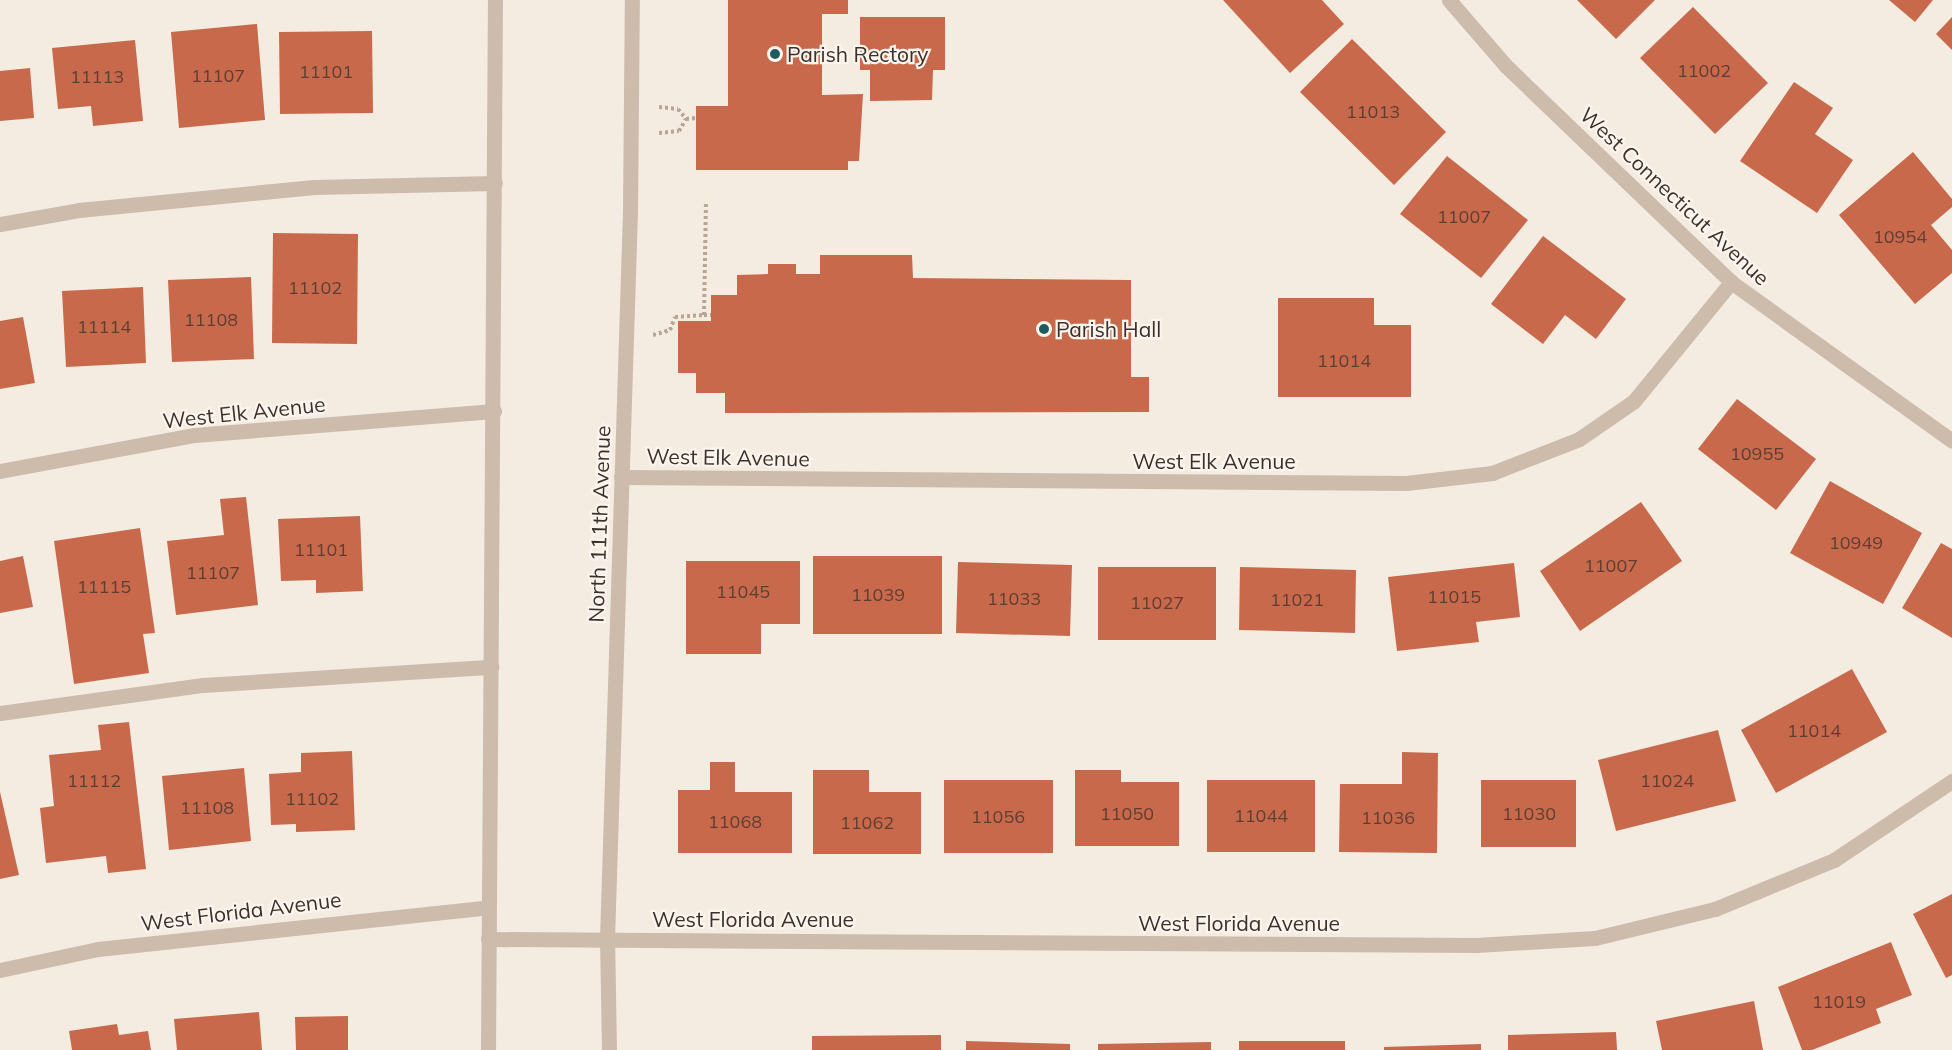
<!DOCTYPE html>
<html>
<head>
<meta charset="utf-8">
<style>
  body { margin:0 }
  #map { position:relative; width:1952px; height:1050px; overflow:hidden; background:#f4ebe1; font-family:Mulish,sans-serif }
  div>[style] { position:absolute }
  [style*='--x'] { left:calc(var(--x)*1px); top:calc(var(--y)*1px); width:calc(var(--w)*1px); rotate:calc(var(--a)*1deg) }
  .building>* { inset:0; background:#c8694b }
  .path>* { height:4px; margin-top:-2px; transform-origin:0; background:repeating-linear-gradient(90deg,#b9a596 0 3px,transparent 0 6px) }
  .service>* { height:15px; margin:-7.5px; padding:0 7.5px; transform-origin:7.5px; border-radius:7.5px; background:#cdbbac }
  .minor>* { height:15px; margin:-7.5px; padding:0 7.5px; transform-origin:7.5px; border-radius:7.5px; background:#cdbbac }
  .tertiary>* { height:15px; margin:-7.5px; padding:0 7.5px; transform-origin:7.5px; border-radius:7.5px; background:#cdbbac }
  .dots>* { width:16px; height:16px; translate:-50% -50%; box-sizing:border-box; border:3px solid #fbf5ee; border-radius:50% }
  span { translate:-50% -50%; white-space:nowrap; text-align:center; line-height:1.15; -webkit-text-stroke:4.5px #fbf5ee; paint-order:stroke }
  .number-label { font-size:18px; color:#5e3e33 }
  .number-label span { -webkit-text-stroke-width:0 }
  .poi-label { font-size:21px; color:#3b302b }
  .left { translate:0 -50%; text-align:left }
  .street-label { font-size:21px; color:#3b302b }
</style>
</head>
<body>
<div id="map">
  <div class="building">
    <div style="clip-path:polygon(728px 0,848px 0,848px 14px,822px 14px,822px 95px,863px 94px,859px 161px,848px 161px,848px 170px,696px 170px,696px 106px,728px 106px)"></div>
    <div style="clip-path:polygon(1223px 0,1322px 0,1344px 24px,1290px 73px)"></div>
    <div style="clip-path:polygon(1577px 0,1655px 0,1616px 39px)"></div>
    <div style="clip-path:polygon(1889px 0,1933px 0,1915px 22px)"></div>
    <div style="clip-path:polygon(1693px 7px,1768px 83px,1715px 134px,1640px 58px)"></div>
    <div style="clip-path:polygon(860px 17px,945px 17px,945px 70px,933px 70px,932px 100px,870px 101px,870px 70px,860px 70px)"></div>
    <div style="clip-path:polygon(1952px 17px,1952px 50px,1936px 34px)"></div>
    <div style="clip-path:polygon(257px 24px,265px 120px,179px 128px,171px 32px)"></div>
    <div style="clip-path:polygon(372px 31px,373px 113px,280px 114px,279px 32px)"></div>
    <div style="clip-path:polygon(1352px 39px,1446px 132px,1394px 185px,1300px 92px)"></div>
    <div style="clip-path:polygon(135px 40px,143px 121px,93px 126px,91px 106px,58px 109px,52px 48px)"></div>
    <div style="clip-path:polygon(30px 68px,34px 118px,0 121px,0 71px)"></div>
    <div style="clip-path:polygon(1794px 82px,1833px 108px,1815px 134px,1853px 160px,1817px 213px,1740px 161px)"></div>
    <div style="clip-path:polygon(1913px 152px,1952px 199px,1952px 207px,1931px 225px,1952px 250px,1952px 273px,1915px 304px,1839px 215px)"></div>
    <div style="clip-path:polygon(1447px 156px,1528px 220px,1481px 278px,1400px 214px)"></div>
    <div style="clip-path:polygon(273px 233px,358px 234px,357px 344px,272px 343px)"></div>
    <div style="clip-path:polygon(1543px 236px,1626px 299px,1596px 339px,1565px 315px,1543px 344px,1491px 304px)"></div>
    <div style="clip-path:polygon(820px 255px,912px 255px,913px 278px,1131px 280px,1131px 377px,1149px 377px,1149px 412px,725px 413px,725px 393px,696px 393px,696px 373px,678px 373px,678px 321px,711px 321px,711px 295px,737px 295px,737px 275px,768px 274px,768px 264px,796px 264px,796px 274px,820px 274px)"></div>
    <div style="clip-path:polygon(251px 277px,254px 359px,172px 362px,168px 280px)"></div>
    <div style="clip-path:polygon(143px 287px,146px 363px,66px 367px,62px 291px)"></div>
    <div style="clip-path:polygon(1278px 298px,1374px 298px,1374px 325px,1411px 325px,1411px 397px,1278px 397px)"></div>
    <div style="clip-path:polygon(23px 317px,35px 383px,0 389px,0 321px)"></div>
    <div style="clip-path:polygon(1737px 399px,1816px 459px,1776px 510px,1698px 449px)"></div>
    <div style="clip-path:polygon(1830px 481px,1922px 533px,1883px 604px,1790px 553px)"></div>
    <div style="clip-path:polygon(246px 497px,258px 605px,176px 615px,167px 541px,224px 535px,220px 499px)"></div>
    <div style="clip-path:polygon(1641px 502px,1682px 561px,1580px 631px,1540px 571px)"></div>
    <div style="clip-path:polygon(360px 516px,363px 591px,316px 593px,316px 580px,281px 581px,278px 519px)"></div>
    <div style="clip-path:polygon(140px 528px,155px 633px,143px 634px,149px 673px,74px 684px,54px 541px)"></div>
    <div style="clip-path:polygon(1941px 543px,1952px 549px,1952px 638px,1902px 608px)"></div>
    <div style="clip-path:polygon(23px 556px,33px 607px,0 613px,0 561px)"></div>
    <div style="clip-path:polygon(813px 556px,942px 556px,942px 634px,813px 634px)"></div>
    <div style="clip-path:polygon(686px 561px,800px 561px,800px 624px,761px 624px,761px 654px,686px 654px)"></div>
    <div style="clip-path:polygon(958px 562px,1072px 565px,1070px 636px,956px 633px)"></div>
    <div style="clip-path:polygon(1514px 563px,1520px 617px,1476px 622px,1479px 642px,1397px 651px,1388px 577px)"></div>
    <div style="clip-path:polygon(1098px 567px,1216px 567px,1216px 640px,1098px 640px)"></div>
    <div style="clip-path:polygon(1240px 567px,1356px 570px,1355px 633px,1239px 630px)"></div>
    <div style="clip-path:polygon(1852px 669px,1887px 732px,1776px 793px,1741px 730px)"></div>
    <div style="clip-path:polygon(129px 722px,146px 869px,108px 873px,106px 856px,46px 863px,40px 808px,54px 806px,49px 755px,101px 750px,98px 725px)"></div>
    <div style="clip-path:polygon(1718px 730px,1736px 801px,1616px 831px,1598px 760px)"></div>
    <div style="clip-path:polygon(352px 751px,355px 830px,296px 832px,296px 824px,271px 825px,269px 774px,301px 772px,301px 753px)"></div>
    <div style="clip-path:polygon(1402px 752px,1438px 753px,1437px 853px,1339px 852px,1340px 784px,1402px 784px)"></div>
    <div style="clip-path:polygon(710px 762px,735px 762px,735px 792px,792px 792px,792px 853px,678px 853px,678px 790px,710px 790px)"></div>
    <div style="clip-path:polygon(244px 768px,251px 841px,169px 850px,162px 776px)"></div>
    <div style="clip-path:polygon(813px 770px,869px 770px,869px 792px,921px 792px,921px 854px,813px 854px)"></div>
    <div style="clip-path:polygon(1075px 770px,1121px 770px,1121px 782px,1179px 782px,1179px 846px,1075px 846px)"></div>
    <div style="clip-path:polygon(944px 780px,1053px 780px,1053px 853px,944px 853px)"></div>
    <div style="clip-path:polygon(1207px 780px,1315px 780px,1315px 852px,1207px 852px)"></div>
    <div style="clip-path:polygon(1481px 780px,1576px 780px,1576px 847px,1481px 847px)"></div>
    <div style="clip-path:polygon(0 792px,19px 875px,0 879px)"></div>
    <div style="clip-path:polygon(1952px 894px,1952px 975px,1946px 978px,1913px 914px)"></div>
    <div style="clip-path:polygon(1891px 942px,1912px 995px,1876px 1009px,1881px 1023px,1812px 1050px,1802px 1050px,1778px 987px)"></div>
    <div style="clip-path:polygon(1754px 1001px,1763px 1050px,1662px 1050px,1656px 1021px)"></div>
    <div style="clip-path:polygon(259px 1012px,262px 1050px,177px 1050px,174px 1019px)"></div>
    <div style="clip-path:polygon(348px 1016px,348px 1050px,296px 1050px,295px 1017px)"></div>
    <div style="clip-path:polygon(117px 1024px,119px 1035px,148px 1031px,151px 1050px,72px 1050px,69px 1031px)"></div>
    <div style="clip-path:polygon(1616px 1032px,1617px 1050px,1508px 1050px,1508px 1035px)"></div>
    <div style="clip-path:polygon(941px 1035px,941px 1050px,812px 1050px,812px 1036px)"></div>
    <div style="clip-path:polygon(966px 1041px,1070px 1044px,1070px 1050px,966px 1050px)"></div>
    <div style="clip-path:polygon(1239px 1041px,1345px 1041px,1345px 1050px,1239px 1050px)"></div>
    <div style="clip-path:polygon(1211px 1042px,1211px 1050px,1098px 1050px,1098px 1044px)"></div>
    <div style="clip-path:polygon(1481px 1044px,1481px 1050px,1384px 1050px,1384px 1047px)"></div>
  </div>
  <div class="path">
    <div style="--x:659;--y:107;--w:19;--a:6"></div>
    <div style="--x:678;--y:109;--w:13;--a:51"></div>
    <div style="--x:659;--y:133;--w:20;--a:-6"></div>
    <div style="--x:679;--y:131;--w:14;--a:-60"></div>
    <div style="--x:686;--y:119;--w:10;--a:-6"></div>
    <div style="--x:704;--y:315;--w:7;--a:0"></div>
    <div style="--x:653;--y:335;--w:18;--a:-16"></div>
    <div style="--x:670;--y:330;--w:14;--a:-69"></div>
    <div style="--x:675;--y:317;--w:29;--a:-4"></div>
    <div style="--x:704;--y:315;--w:111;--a:-89"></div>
  </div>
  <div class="service">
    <div style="--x:0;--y:224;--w:80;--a:-10"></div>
    <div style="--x:79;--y:210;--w:236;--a:-5.6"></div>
    <div style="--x:314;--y:187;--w:181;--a:-1.3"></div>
    <div style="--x:0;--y:713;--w:205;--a:-7.9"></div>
    <div style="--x:203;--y:685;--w:289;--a:-3.6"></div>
  </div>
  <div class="minor">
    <div style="--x:1449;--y:0;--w:87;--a:49.2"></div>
    <div style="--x:1506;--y:66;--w:312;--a:43.8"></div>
    <div style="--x:1731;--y:282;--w:272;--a:35.7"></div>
    <div style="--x:0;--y:471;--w:198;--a:-10.5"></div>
    <div style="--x:195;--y:435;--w:300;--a:-4.6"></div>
    <div style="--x:621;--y:477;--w:785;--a:0.44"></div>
    <div style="--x:1406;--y:483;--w:87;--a:-6.6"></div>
    <div style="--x:1492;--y:473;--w:93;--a:-21.3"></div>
    <div style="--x:1579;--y:439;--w:67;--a:-34.6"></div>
    <div style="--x:1634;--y:401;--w:154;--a:-50.8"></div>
    <div style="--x:488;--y:939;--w:988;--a:0.35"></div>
    <div style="--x:1476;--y:945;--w:119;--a:-3.4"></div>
    <div style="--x:1595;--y:938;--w:123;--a:-13.6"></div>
    <div style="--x:1715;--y:909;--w:129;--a:-22.4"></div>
    <div style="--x:1834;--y:860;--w:142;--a:-33.8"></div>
    <div style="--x:0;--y:970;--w:100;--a:-12.1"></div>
    <div style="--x:98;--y:949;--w:392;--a:-6.1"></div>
    <div style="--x:609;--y:1050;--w:111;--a:-91"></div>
    <div style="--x:607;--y:939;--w:727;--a:-88.19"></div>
    <div style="--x:630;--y:212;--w:212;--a:-89.5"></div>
  </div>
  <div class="tertiary">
    <div style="--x:488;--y:1050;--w:1050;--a:-89.62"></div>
  </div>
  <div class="dots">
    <div style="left:775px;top:54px;background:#1f5a5e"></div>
    <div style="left:1044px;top:329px;background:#1f5a5e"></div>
  </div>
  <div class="number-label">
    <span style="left:1704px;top:71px">11002</span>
    <span style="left:326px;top:72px">11101</span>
    <span style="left:218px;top:76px">11107</span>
    <span style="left:97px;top:77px">11113</span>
    <span style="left:1373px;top:112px">11013</span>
    <span style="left:1464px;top:217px">11007</span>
    <span style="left:1900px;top:237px">10954</span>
    <span style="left:315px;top:288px">11102</span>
    <span style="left:211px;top:320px">11108</span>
    <span style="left:104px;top:327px">11114</span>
    <span style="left:1344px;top:361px">11014</span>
    <span style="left:1757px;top:454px">10955</span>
    <span style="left:1856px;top:543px">10949</span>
    <span style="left:321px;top:550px">11101</span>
    <span style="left:1611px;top:566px">11007</span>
    <span style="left:213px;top:573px">11107</span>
    <span style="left:104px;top:587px">11115</span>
    <span style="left:743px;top:592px">11045</span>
    <span style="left:878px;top:595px">11039</span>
    <span style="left:1454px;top:597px">11015</span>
    <span style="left:1014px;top:599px">11033</span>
    <span style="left:1297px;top:600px">11021</span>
    <span style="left:1157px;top:603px">11027</span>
    <span style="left:1814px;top:731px">11014</span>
    <span style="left:94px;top:781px">11112</span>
    <span style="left:1667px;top:781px">11024</span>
    <span style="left:312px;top:799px">11102</span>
    <span style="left:207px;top:808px">11108</span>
    <span style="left:1127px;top:814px">11050</span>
    <span style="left:1529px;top:814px">11030</span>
    <span style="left:1261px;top:816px">11044</span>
    <span style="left:998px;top:817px">11056</span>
    <span style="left:1388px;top:818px">11036</span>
    <span style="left:735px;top:822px">11068</span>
    <span style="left:867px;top:823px">11062</span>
    <span style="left:1839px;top:1002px">11019</span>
  </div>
  <div class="poi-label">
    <span class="left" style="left:787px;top:54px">Parish Rectory</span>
    <span class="left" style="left:1056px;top:329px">Parish Hall</span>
  </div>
  <div class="street-label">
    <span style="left:1675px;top:196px;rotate:43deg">West Connecticut Avenue</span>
    <span style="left:244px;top:412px;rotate:-6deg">West Elk Avenue</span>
    <span style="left:728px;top:457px;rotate:1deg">West Elk Avenue</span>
    <span style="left:1214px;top:461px">West Elk Avenue</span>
    <span style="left:599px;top:524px;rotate:-88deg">North 111th Avenue</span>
    <span style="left:241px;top:911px;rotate:-7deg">West Florida Avenue</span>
    <span style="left:753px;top:919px">West Florida Avenue</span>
    <span style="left:1239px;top:923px">West Florida Avenue</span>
  </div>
</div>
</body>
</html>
